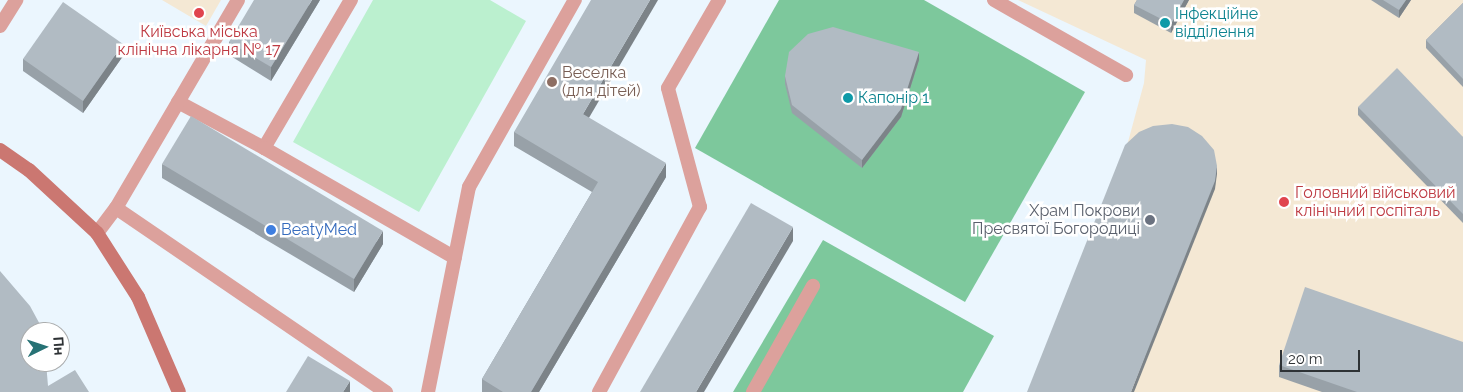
<!DOCTYPE html>
<html>
<head>
<meta charset="utf-8">
<style>
  body { margin:0 }
  #map { position:relative; width:1463px; height:392px; overflow:hidden; background:#ebf6fe; font-family:Raleway,sans-serif }
  div>[style] { position:absolute }
  [style*='--x'] { left:calc(var(--x)*1px); top:calc(var(--y)*1px); width:calc(var(--w)*1px); rotate:calc(var(--a)*1deg) }
  .medical>* { inset:0; background:#f4e8d4 }
  .green>* { inset:0; background:#bbf0cf }
  .forest>* { inset:0; background:#7dc89c }
  .service>* { height:14px; margin:-7px; padding:0 7px; transform-origin:7px; border-radius:7px; background:#dca19c }
  .minor>* { height:14px; margin:-7px; padding:0 7px; transform-origin:7px; border-radius:7px; background:#dca19c }
  .secondary>* { height:14px; margin:-7px; padding:0 7px; transform-origin:7px; border-radius:7px; background:#cb7771 }
  .wall>* { inset:0; background:#98a1a8 }
  .shaded-wall>* { inset:0; background:#7c8388 }
  .building>* { inset:0; background:#b1bbc3 }
  .dots>* { width:14px; height:14px; translate:-50% -50%; box-sizing:border-box; border:2px solid #fff; border-radius:50% }
  span { translate:-50% -50%; white-space:nowrap; text-align:center; line-height:1.15; -webkit-text-stroke:5px #fff; paint-order:stroke }
  .culture-label { font-size:16px; color:#0d838f }
  .left { translate:0 -50%; text-align:left }
  .health-label { font-size:16px; color:#be3a42 }
  .education-label { font-size:16px; color:#785e54 }
  .worship-label { font-size:16px; color:#5b616d }
  .right { translate:-100% -50%; text-align:right }
  .shop-label { font-size:16px; color:#366cbe }
  .north { position:absolute; left:20px; top:322px; width:50px; height:50px; box-sizing:border-box; background:#fff; border:1px solid #abadae; border-radius:50%; rotate:86deg; font-size:14px; font-weight:700; line-height:20px; text-align:center; color:#2e3235 }
  .north::after { content:''; display:block; margin:auto; width:18px; height:22px; background:#277275; clip-path:polygon(50% 0,100% 100%,50% 72%,0 100%) }
  .scale { position:absolute; left:1280px; top:350px; width:80px; height:22px; box-sizing:border-box; border:2px solid #2e3235; border-top:0; padding-left:6px; font-size:15px; line-height:18px; white-space:nowrap; color:#2e3235; -webkit-text-stroke:4px #fff; paint-order:stroke }
</style>
</head>
<body>
<div id="map">
  <div class="medical">
    <div style="clip-path:polygon(162px 0,221px 0,206px 26px)"></div>
    <div style="clip-path:polygon(1018px 0,1463px 0,1463px 392px,1030px 392px,1125px 153px,1144px 83px,1146px 60px)"></div>
  </div>
  <div class="green">
    <div style="clip-path:polygon(373px 0,490px 0,526px 21px,419px 212px,293px 142px)"></div>
  </div>
  <div class="forest">
    <div style="clip-path:polygon(779px 0,924px 0,1085px 92px,965px 302px,695px 148px)"></div>
    <div style="clip-path:polygon(823px 240px,994px 336px,963px 392px,733px 392px)"></div>
  </div>
  <div class="service">
    <div style="--x:0;--y:26;--w:31;--a:-58"></div>
    <div style="--x:178;--y:102;--w:98;--a:28.1"></div>
    <div style="--x:264;--y:148;--w:172;--a:-59.6"></div>
    <div style="--x:264;--y:148;--w:220;--a:29.9"></div>
    <div style="--x:116;--y:208;--w:241;--a:-59.6"></div>
    <div style="--x:97;--y:233;--w:31;--a:-53"></div>
    <div style="--x:116;--y:208;--w:327;--a:34.3"></div>
    <div style="--x:428;--y:392;--w:209;--a:-78.7"></div>
    <div style="--x:469;--y:187;--w:215;--a:-60.5"></div>
    <div style="--x:599;--y:392;--w:211;--a:-61.4"></div>
    <div style="--x:700;--y:207;--w:123;--a:-105.1"></div>
    <div style="--x:668;--y:88;--w:102;--a:-59.9"></div>
    <div style="--x:753;--y:392;--w:122;--a:-60.5"></div>
  </div>
  <div class="minor">
    <div style="--x:994;--y:0;--w:152;--a:29.6"></div>
  </div>
  <div class="secondary">
    <div style="--x:0;--y:150;--w:35;--a:35"></div>
    <div style="--x:29;--y:170;--w:93;--a:42.8"></div>
    <div style="--x:97;--y:233;--w:76;--a:57.4"></div>
    <div style="--x:138;--y:297;--w:103;--a:66.7"></div>
  </div>
  <div class="wall">
    <div style="clip-path:polygon(320px 0,271px 81px,229px 55px,229px 42px)"></div>
    <div style="clip-path:polygon(1137px 0,1189px 0,1171px 33px,1134px 13px,1134px 5px)"></div>
    <div style="clip-path:polygon(1371px 0,1411px 0,1399px 18px)"></div>
    <div style="clip-path:polygon(1463px 3px,1463px 87px,1426px 48px,1426px 40px)"></div>
    <div style="clip-path:polygon(123px 56px,83px 113px,23px 71px,23px 59px)"></div>
    <div style="clip-path:polygon(919px 60px,901px 117px,862px 168px,792px 113px,785px 84px,785px 76px)"></div>
    <div style="clip-path:polygon(1358px 107px,1463px 137px,1463px 223px,1358px 115px)"></div>
    <div style="clip-path:polygon(589px 118px,666px 177px,539px 392px,482px 392px,482px 379px,592px 192px,514px 146px,514px 132px)"></div>
    <div style="clip-path:polygon(162px 164px,383px 244px,354px 292px,162px 178px)"></div>
    <div style="clip-path:polygon(1279px 365px,1463px 392px,1322px 392px,1279px 377px)"></div>
  </div>
  <div class="shaded-wall">
    <div style="clip-path:polygon(312px 0,320px 0,271px 81px,271px 67px)"></div>
    <div style="clip-path:polygon(650px 0,658px 0,583px 128px,583px 114px)"></div>
    <div style="clip-path:polygon(1184px 0,1189px 0,1171px 33px,1171px 24px)"></div>
    <div style="clip-path:polygon(1406px 0,1411px 0,1399px 18px,1399px 10px)"></div>
    <div style="clip-path:polygon(123px 44px,123px 56px,83px 113px,83px 101px)"></div>
    <div style="clip-path:polygon(919px 52px,919px 60px,901px 117px,862px 168px,862px 160px)"></div>
    <div style="clip-path:polygon(666px 163px,666px 177px,539px 392px,531px 392px)"></div>
    <div style="clip-path:polygon(1217px 166px,1217px 174px,1215px 189px,1134px 392px,1131px 392px)"></div>
    <div style="clip-path:polygon(793px 227px,793px 241px,704px 392px,696px 392px)"></div>
    <div style="clip-path:polygon(383px 231px,383px 244px,354px 292px,354px 279px)"></div>
    <div style="clip-path:polygon(350px 381px,350px 392px,343px 392px)"></div>
  </div>
  <div class="building">
    <div style="clip-path:polygon(254px 0,312px 0,271px 67px,229px 42px)"></div>
    <div style="clip-path:polygon(591px 0,650px 0,583px 114px,666px 163px,531px 392px,503px 392px,482px 379px,598px 182px,514px 132px)"></div>
    <div style="clip-path:polygon(1137px 0,1184px 0,1171px 24px,1134px 5px)"></div>
    <div style="clip-path:polygon(1383px 0,1406px 0,1399px 10px)"></div>
    <div style="clip-path:polygon(63px 2px,123px 44px,83px 101px,23px 59px)"></div>
    <div style="clip-path:polygon(1463px 3px,1463px 79px,1426px 40px)"></div>
    <div style="clip-path:polygon(833px 27px,919px 52px,901px 109px,862px 160px,792px 105px,785px 76px,789px 52px,808px 34px)"></div>
    <div style="clip-path:polygon(1397px 68px,1463px 137px,1463px 214px,1358px 107px)"></div>
    <div style="clip-path:polygon(191px 116px,383px 231px,354px 279px,162px 164px)"></div>
    <div style="clip-path:polygon(1172px 124px,1188px 127px,1202px 136px,1214px 150px,1217px 166px,1215px 181px,1131px 392px,1027px 392px,1125px 145px,1139px 132px,1153px 126px)"></div>
    <div style="clip-path:polygon(751px 203px,793px 227px,696px 392px,640px 392px)"></div>
    <div style="clip-path:polygon(0 271px,30px 306px,43px 330px,43px 332px,30px 332px,30px 362px,46px 362px,48px 386px,75px 370px,89px 392px,0 392px)"></div>
    <div style="clip-path:polygon(1305px 287px,1463px 342px,1463px 392px,1357px 392px,1279px 365px)"></div>
    <div style="clip-path:polygon(308px 356px,350px 381px,343px 392px,286px 392px)"></div>
  </div>
  <div class="dots">
    <div style="left:199px;top:13px;background:#e0444e"></div>
    <div style="left:1165px;top:23px;background:#0f9aa8"></div>
    <div style="left:552px;top:82px;background:#8d6e63"></div>
    <div style="left:848px;top:98px;background:#0f9aa8"></div>
    <div style="left:1284px;top:202px;background:#e0444e"></div>
    <div style="left:1150px;top:220px;background:#6b7280"></div>
    <div style="left:271px;top:230px;background:#3f7fe0"></div>
  </div>
  <div class="culture-label">
    <span class="left" style="left:1175px;top:23px">Інфекційне<br>відділення</span>
    <span class="left" style="left:858px;top:98px">Капонір 1</span>
  </div>
  <div class="health-label">
    <span style="left:199px;top:41px">Київська міська<br>клінічна лікарня № 17</span>
    <span class="left" style="left:1295px;top:202px">Головний військовий<br>клінічний госпіталь</span>
  </div>
  <div class="education-label">
    <span class="left" style="left:562px;top:82px">Веселка<br>(для дітей)</span>
  </div>
  <div class="worship-label">
    <span class="right" style="left:1140px;top:220px">Храм Покрови<br>Пресвятої Богородиці</span>
  </div>
  <div class="shop-label">
    <span class="left" style="left:281px;top:230px">BeatyMed</span>
  </div>
  <div class="north">Пн</div>
  <div class="scale">20 m</div>
</div>
</body>
</html>
